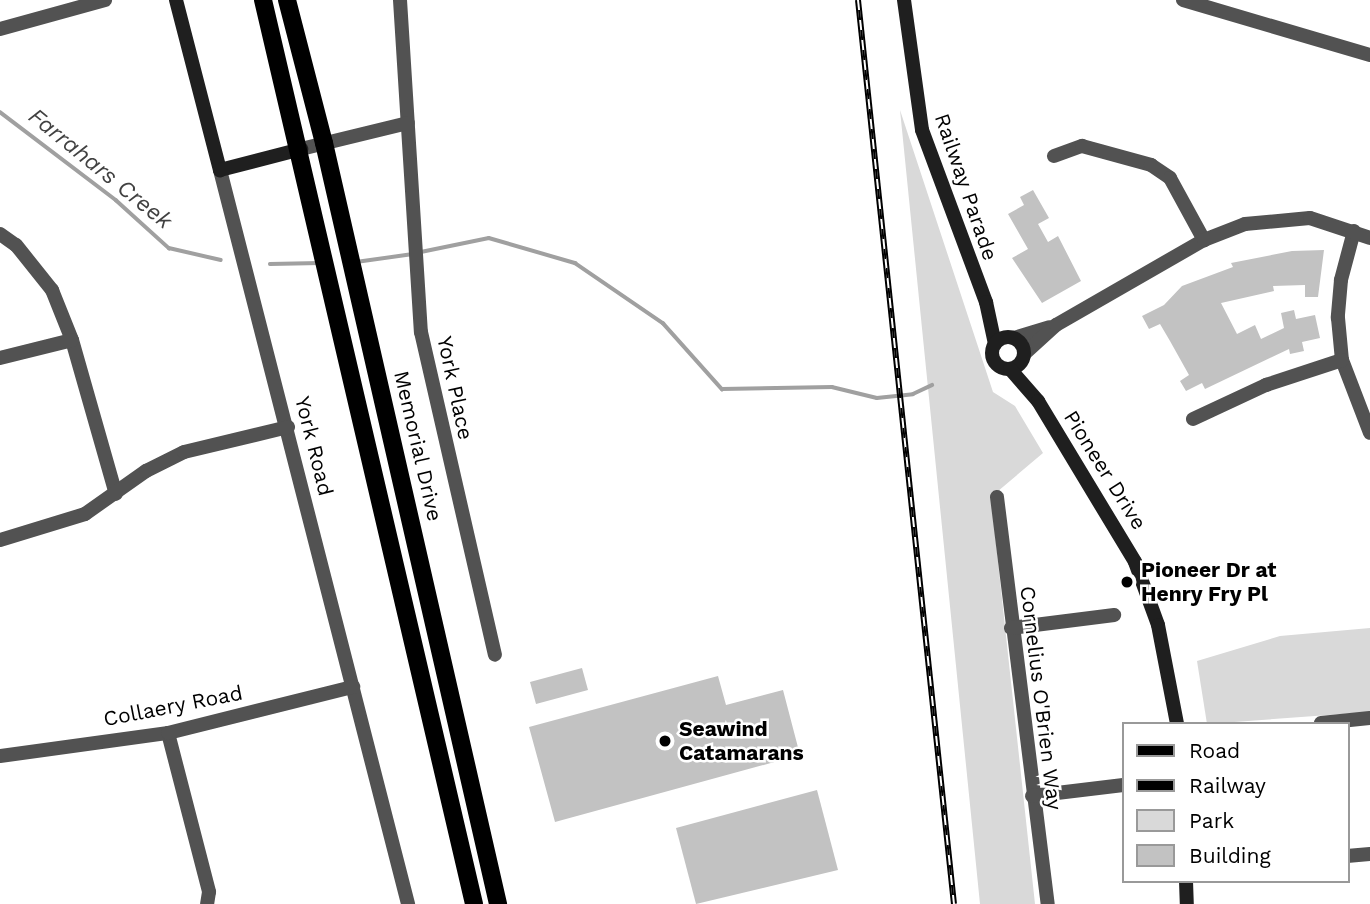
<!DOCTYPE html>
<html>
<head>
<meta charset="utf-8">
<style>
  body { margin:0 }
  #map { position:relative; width:1370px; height:904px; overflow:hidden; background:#fff; font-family:"Work Sans",sans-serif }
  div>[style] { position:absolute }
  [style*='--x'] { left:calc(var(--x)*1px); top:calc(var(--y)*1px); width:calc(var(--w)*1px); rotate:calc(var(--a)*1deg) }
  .green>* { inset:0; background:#d9d9d9 }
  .stream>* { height:3.5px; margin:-1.75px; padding:0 1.75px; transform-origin:1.75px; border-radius:1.75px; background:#a0a0a0 }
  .building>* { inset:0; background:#c2c2c2 }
  .street>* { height:14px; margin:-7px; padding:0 7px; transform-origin:7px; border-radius:7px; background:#525252 }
  .secondary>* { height:14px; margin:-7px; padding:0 7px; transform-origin:7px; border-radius:7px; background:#1f1f1f }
  .secondary>.ring { margin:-7px; padding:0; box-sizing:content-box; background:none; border:14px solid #1f1f1f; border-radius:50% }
  .primary>* { height:18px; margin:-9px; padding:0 9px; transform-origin:9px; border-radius:9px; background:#000 }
  .rail>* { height:6px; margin-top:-3px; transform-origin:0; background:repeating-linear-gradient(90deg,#fff 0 10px,#000 0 20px); box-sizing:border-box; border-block:2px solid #000 }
  .dots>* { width:19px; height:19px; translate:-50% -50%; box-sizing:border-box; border:4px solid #fff; border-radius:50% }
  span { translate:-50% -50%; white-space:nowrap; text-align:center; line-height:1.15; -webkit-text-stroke:5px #fff; paint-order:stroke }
  .street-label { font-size:21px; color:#000 }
  .poi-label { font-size:21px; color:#000; font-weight:700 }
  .left { translate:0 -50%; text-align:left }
  .water-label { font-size:23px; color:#414141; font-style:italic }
  .legend { position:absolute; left:1122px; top:722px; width:228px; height:161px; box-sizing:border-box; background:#fff; border:2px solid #999; margin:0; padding:9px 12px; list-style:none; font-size:21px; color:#000 }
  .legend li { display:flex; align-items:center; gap:14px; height:35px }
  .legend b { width:35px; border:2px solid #999 }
</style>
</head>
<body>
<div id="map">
  <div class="green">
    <div style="clip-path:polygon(900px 110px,993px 392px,1015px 406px,1043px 453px,991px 497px,1035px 904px,980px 904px)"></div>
    <div style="clip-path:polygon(1370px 628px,1370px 712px,1207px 724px,1197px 661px,1280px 636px)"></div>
  </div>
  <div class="stream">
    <div style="--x:0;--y:112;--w:146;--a:37.2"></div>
    <div style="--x:116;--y:200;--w:72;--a:42.2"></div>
    <div style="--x:169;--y:248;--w:53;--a:13"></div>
    <div style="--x:421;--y:252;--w:69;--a:-11.6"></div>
    <div style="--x:489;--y:238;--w:90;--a:16.2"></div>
    <div style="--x:575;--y:263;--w:107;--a:34.3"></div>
    <div style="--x:663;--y:323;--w:89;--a:48.2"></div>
    <div style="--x:722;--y:389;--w:110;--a:-1"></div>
    <div style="--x:832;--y:387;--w:46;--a:13.7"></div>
    <div style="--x:877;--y:398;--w:36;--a:-6"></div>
    <div style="--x:913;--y:394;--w:21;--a:-25"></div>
    <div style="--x:356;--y:262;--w:59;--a:-7.9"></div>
    <div style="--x:270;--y:264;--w:50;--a:-1.1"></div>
  </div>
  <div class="building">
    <div style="clip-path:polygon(1033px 190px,1049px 218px,1038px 224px,1048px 242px,1058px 236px,1081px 281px,1042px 303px,1012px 258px,1028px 249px,1008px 214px,1024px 205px,1020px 197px)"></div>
    <div style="clip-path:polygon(1324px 250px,1318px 297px,1305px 297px,1305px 285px,1273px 286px,1274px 291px,1221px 303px,1237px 334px,1255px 325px,1261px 339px,1284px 328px,1281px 313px,1294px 310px,1296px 319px,1315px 315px,1320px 338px,1302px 342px,1304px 351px,1290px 354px,1289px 349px,1205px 389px,1202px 383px,1186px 391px,1180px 381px,1189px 375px,1170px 341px,1160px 324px,1149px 329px,1142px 316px,1164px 305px,1182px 286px,1233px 267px,1231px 263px,1292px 251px)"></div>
    <div style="clip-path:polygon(582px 668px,588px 690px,536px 704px,530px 682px)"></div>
    <div style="clip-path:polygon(718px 676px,726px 705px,783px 690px,800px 755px,555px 822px,529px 727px)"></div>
    <div style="clip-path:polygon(817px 790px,838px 870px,696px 904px,676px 828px)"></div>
  </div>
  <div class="street">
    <div style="--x:400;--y:0;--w:333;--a:86.4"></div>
    <div style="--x:421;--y:332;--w:331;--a:77.1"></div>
    <div style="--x:1183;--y:0;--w:195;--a:16.4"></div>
    <div style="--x:0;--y:29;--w:109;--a:-15.4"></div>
    <div style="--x:301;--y:149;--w:110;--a:-13.7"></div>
    <div style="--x:1054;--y:156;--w:30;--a:-20"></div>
    <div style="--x:1082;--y:146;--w:72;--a:15.4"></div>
    <div style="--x:1151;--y:165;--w:23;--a:34"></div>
    <div style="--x:1170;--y:178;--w:71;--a:61.3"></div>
    <div style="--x:220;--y:170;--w:758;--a:75.63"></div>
    <div style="--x:1354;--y:231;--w:51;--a:104.9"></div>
    <div style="--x:1341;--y:280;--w:38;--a:95"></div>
    <div style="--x:1338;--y:318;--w:42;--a:84.6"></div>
    <div style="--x:1342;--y:360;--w:78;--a:69"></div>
    <div style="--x:0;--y:234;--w:19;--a:35"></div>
    <div style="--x:16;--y:245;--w:58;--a:51.3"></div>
    <div style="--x:52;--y:290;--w:54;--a:68.2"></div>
    <div style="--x:72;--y:340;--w:160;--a:74.1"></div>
    <div style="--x:1014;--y:338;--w:37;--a:-17"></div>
    <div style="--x:1024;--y:354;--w:43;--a:-42.2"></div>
    <div style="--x:1056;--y:325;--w:171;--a:-29.9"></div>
    <div style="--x:1204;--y:240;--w:44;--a:-21.3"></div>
    <div style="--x:1245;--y:224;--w:65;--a:-5.3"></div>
    <div style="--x:1310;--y:218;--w:63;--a:18.4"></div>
    <div style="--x:0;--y:358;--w:74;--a:-14"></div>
    <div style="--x:1193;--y:419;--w:81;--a:-25"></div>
    <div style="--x:1266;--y:385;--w:80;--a:-18.2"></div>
    <div style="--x:997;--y:497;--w:410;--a:82.9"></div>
    <div style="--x:0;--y:540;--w:89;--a:-17"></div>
    <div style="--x:85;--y:514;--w:75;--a:-35.2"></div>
    <div style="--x:146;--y:471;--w:42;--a:-26.6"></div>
    <div style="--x:184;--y:452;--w:107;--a:-13.5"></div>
    <div style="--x:1011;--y:628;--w:104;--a:-7.2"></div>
    <div style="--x:1321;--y:723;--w:49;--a:-5.8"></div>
    <div style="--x:168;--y:733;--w:164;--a:75.5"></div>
    <div style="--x:209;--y:892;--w:12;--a:99"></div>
    <div style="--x:0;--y:756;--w:170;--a:-7.8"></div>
    <div style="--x:168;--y:733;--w:191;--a:-14"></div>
    <div style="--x:1032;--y:796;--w:92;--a:-6.9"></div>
    <div style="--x:1347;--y:856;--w:23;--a:-5"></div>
  </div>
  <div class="secondary">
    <div style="--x:176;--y:0;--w:176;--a:75.5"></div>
    <div style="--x:220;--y:170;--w:84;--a:-14.5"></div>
    <div style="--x:904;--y:0;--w:131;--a:82.1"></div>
    <div style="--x:922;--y:130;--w:184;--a:69.6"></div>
    <div style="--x:986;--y:302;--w:43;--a:77.9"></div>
    <div class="ring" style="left:992px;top:337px;width:18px;height:18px"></div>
    <div style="--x:1010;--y:369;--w:43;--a:48.8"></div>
    <div style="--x:1038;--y:401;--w:188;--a:58.9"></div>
    <div style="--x:1135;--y:562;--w:67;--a:69.9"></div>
    <div style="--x:1158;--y:625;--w:101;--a:79.1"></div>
    <div style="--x:1186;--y:881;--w:23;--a:88"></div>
  </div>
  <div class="primary">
    <div style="--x:263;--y:0;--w:928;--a:76.86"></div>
    <div style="--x:287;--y:0;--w:148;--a:75.5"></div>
    <div style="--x:324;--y:143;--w:781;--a:77.12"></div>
  </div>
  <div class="rail">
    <div style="--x:858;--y:0;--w:909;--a:83.94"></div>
  </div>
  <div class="dots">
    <div style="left:1127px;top:582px;background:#000"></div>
    <div style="left:665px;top:741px;background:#000"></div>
  </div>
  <div class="street-label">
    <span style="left:966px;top:187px;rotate:71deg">Railway Parade</span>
    <span style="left:455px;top:388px;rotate:78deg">York Place</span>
    <span style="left:314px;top:446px;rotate:76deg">York Road</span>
    <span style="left:418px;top:446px;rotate:77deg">Memorial Drive</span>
    <span style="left:1105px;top:470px;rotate:58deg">Pioneer Drive</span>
    <span style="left:1041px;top:698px;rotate:83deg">Cornelius O'Brien Way</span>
    <span style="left:173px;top:706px;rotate:-11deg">Collaery Road</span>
  </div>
  <div class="poi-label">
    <span class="left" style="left:1141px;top:582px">Pioneer Dr at<br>Henry Fry Pl</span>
    <span class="left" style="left:679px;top:741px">Seawind<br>Catamarans</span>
  </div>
  <div class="water-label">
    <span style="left:100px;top:169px;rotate:39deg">Farrahars Creek</span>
  </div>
  <ul class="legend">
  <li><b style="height:9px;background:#000"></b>Road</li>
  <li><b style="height:9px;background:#000"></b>Railway</li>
  <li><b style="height:19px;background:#d9d9d9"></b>Park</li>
  <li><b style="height:19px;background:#c2c2c2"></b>Building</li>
  </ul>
</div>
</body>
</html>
